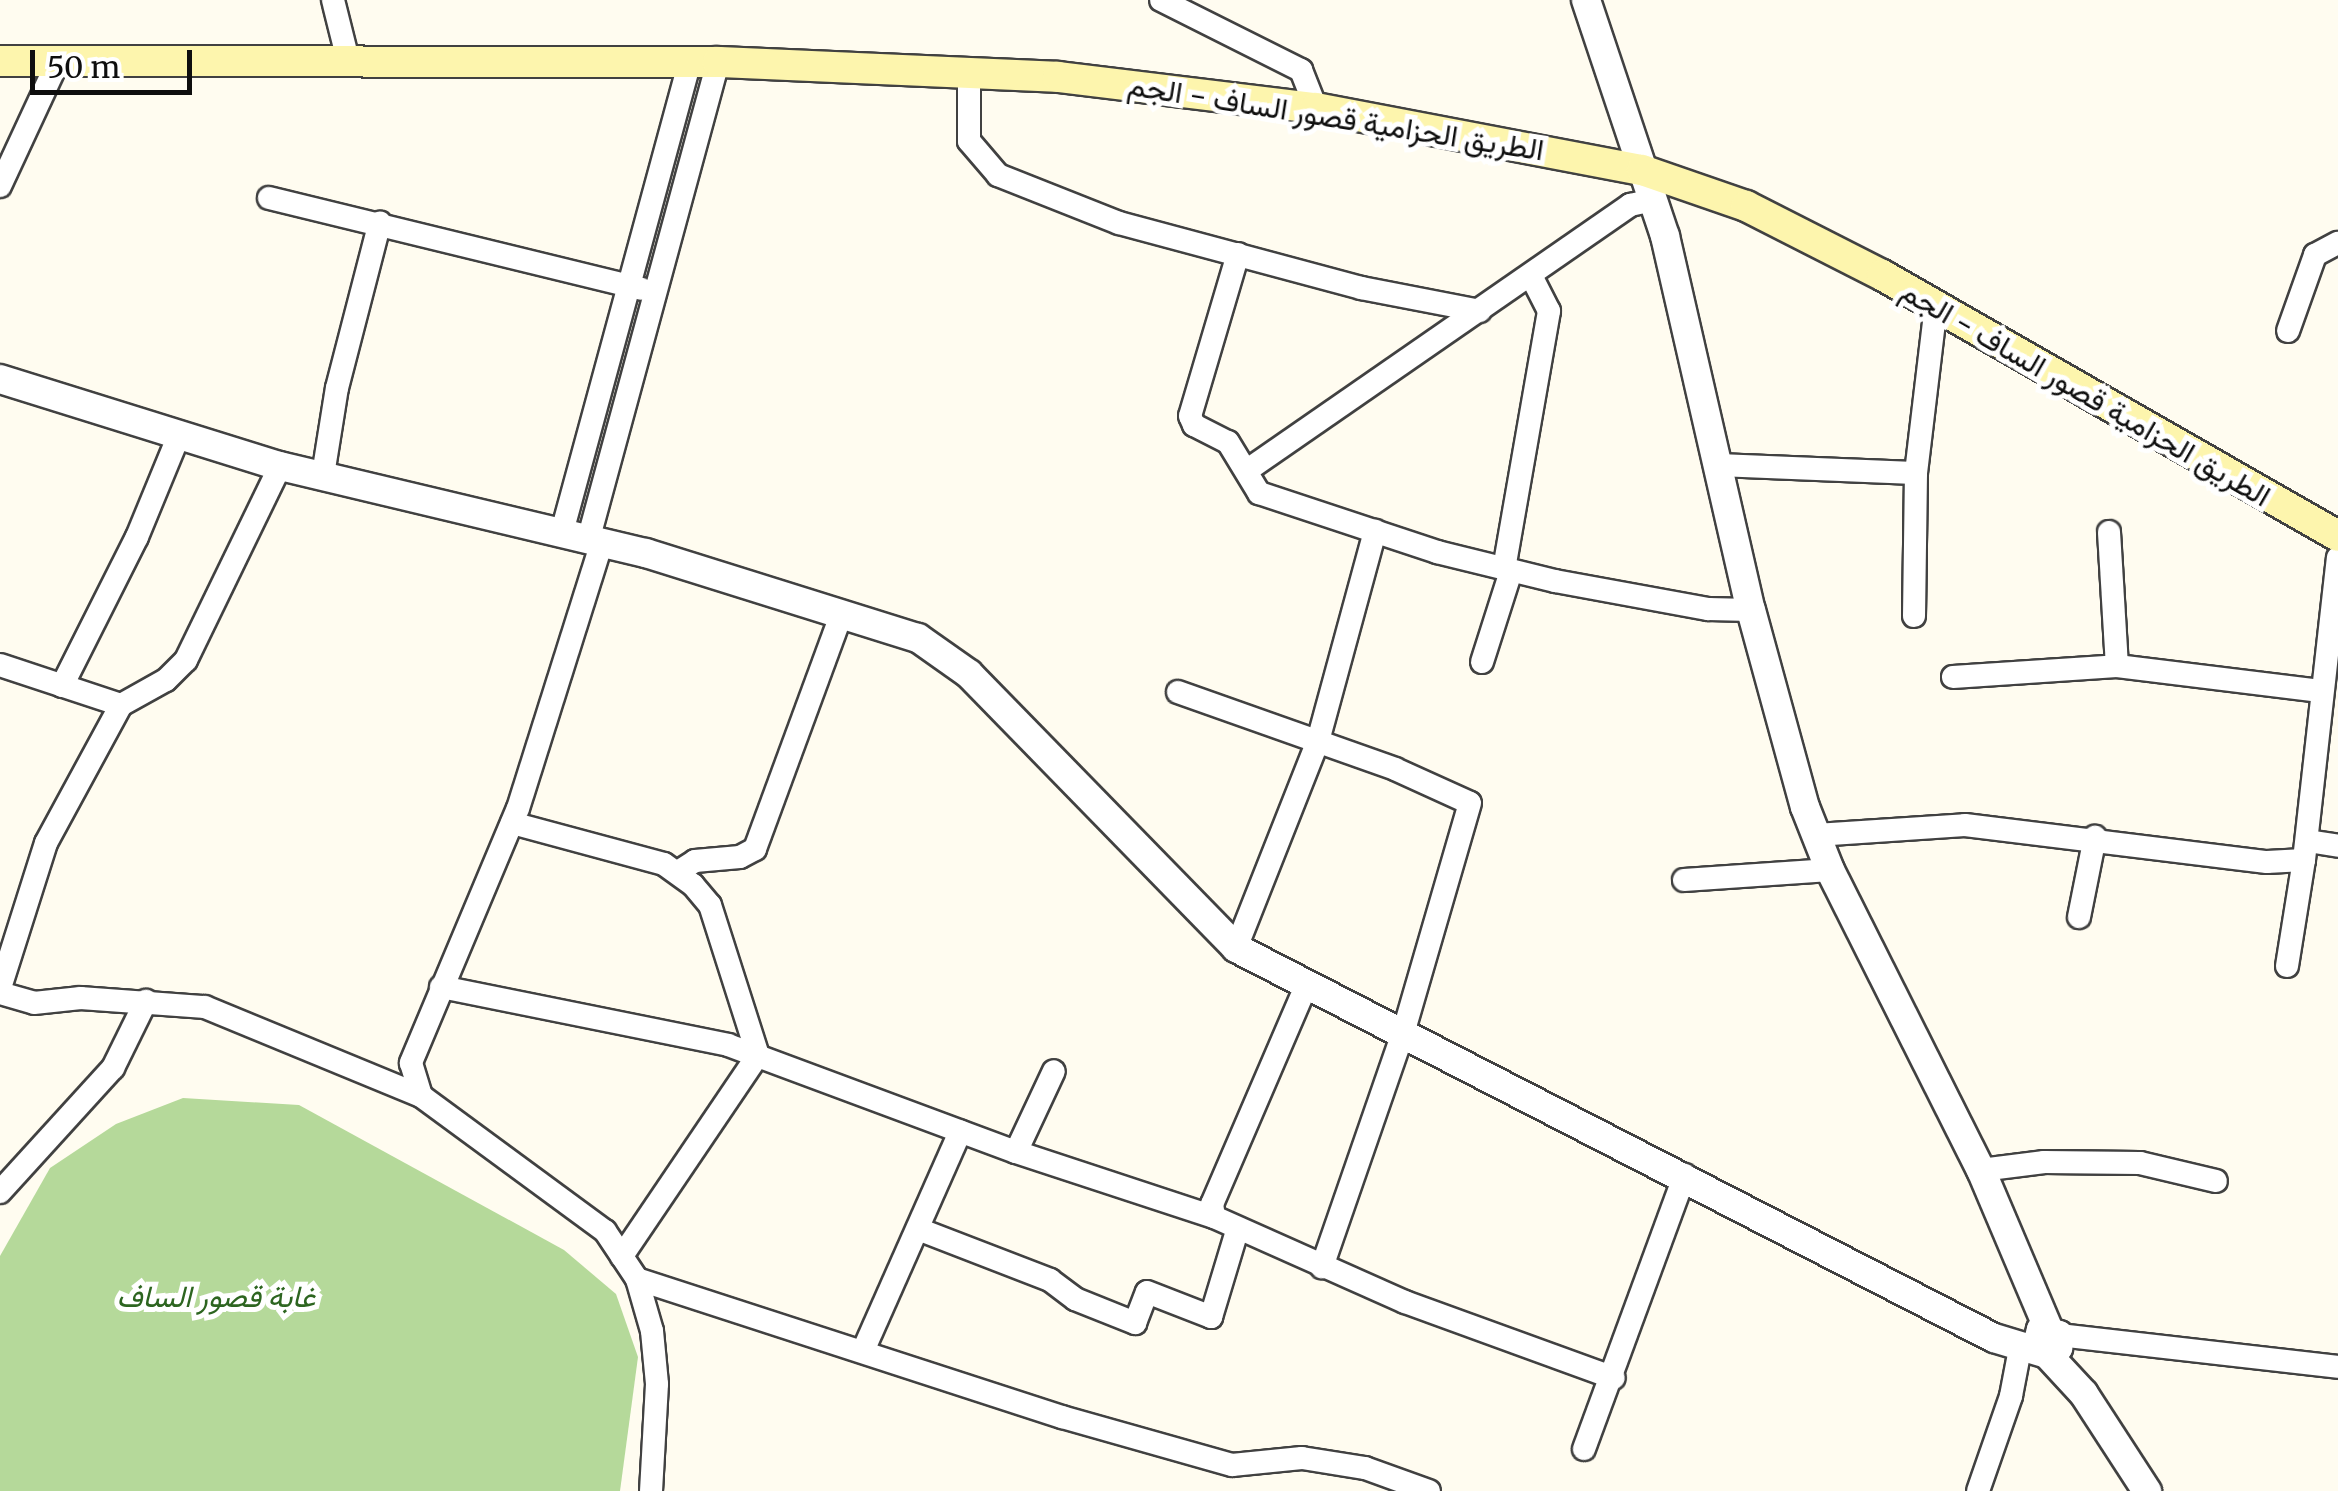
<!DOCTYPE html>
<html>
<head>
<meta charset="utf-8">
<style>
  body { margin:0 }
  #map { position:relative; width:2338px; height:1491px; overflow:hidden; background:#fffcf0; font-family:Merriweather,Vazirmatn,serif }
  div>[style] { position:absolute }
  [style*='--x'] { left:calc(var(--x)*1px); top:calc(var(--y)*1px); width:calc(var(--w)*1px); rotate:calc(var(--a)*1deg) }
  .forest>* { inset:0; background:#b5d99a }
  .roads { filter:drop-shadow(2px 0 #414141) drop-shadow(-2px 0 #414141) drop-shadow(0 2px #414141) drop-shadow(0 -2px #414141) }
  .minor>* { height:22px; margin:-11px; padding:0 11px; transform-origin:11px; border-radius:11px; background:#fff }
  .tertiary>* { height:28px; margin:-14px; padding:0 14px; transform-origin:14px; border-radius:14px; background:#fff }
  .secondary>* { height:30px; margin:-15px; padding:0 15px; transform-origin:15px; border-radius:15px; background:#fdf5ad }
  span { translate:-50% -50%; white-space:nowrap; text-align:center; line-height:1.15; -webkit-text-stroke:10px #fff; paint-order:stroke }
  .street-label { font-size:30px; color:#0e0e0e }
  .park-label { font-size:30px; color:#2d6520; font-style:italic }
  .scale { position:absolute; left:30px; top:50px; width:162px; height:45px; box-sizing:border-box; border:5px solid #0e0e0e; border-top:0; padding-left:12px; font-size:30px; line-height:35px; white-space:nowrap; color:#0e0e0e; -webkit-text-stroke:8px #fff; paint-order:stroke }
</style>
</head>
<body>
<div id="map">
  <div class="forest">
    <div style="clip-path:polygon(183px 1098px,299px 1105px,564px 1250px,616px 1294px,638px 1357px,620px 1491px,0 1491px,0 1256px,50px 1168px,116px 1124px)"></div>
  </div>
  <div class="roads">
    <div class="minor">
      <div style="--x:333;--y:0;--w:62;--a:76"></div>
      <div style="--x:1161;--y:0;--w:157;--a:26.6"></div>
      <div style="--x:1301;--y:70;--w:41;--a:68.5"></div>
      <div style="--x:969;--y:72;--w:69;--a:90"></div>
      <div style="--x:969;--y:141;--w:45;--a:49.5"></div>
      <div style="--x:998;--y:175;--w:130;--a:21.6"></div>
      <div style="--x:1119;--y:223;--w:251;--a:15"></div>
      <div style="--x:1361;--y:288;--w:121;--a:10.9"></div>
      <div style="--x:0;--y:186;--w:140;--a:-65.1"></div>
      <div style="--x:269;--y:198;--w:383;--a:13.7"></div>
      <div style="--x:1238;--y:254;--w:169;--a:106.5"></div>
      <div style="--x:1190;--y:416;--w:10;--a:66"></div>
      <div style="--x:1194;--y:425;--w:38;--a:27"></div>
      <div style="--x:1228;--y:442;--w:60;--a:58.7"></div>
      <div style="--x:1259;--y:493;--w:188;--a:18.3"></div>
      <div style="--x:1437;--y:552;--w:122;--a:13.8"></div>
      <div style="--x:1555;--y:581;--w:156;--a:10.4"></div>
      <div style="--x:1708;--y:609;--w:43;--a:1.3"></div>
      <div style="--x:2288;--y:331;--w:81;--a:-70.4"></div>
      <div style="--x:2315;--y:255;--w:26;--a:-28"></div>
      <div style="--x:1717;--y:465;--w:199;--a:2.3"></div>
      <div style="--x:1916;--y:473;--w:168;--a:-83.2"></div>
      <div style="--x:1249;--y:469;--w:464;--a:-34.7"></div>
      <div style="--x:1630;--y:205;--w:24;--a:-12"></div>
      <div style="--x:323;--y:475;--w:88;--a:-80.9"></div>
      <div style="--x:337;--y:388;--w:171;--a:-75.5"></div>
      <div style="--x:562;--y:532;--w:486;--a:-74.8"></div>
      <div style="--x:2109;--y:532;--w:134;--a:86.6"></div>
      <div style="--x:589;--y:537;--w:492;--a:-74.8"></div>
      <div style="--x:602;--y:542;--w:279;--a:107.5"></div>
      <div style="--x:518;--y:808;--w:277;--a:112.8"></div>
      <div style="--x:411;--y:1063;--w:34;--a:73"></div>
      <div style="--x:421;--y:1096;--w:228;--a:36.3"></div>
      <div style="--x:605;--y:1231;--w:58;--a:56.3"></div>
      <div style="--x:637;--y:1279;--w:54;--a:73.9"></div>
      <div style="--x:652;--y:1331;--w:53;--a:84.6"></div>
      <div style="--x:657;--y:1384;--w:107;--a:93.2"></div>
      <div style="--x:1504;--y:569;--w:262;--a:-80.1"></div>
      <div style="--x:1549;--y:311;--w:39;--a:-117"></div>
      <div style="--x:1914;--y:616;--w:143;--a:-89.2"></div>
      <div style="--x:1482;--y:662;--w:96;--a:-72.3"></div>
      <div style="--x:0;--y:665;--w:127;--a:18.3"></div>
      <div style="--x:1953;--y:677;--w:164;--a:-3.8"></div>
      <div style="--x:2117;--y:666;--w:205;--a:7"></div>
      <div style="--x:62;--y:686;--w:167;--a:-63.3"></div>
      <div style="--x:137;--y:537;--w:110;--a:-67.6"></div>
      <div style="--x:1178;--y:692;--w:230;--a:19.5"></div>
      <div style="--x:1395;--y:769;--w:82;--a:24.4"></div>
      <div style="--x:1470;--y:803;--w:240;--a:106.2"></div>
      <div style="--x:1403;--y:1033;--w:248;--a:109.1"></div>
      <div style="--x:512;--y:823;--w:157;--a:15.1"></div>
      <div style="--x:664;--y:864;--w:36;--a:36"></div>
      <div style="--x:693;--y:885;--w:26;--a:50"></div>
      <div style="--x:710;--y:905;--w:157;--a:72.3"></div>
      <div style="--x:758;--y:1055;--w:243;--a:124.1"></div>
      <div style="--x:1816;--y:835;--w:149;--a:-3.8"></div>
      <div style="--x:1965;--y:825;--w:304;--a:7"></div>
      <div style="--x:2267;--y:862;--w:37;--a:-3"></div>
      <div style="--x:2304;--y:860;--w:304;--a:-83.6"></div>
      <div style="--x:2308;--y:841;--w:30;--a:9"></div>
      <div style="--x:678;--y:872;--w:20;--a:-33"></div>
      <div style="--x:695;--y:861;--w:45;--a:-5.1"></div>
      <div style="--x:740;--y:857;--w:17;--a:-28"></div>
      <div style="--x:755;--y:849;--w:252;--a:-69.8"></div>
      <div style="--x:1684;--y:880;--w:146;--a:-3.9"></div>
      <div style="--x:2079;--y:917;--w:82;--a:-78.7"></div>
      <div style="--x:1236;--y:948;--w:223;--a:-68.4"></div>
      <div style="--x:1318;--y:741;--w:218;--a:-74.8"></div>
      <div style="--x:2287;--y:966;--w:107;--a:-80.9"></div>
      <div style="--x:1306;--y:986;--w:237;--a:113.3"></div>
      <div style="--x:1212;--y:1204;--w:13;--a:81"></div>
      <div style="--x:1214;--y:1217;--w:209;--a:24"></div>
      <div style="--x:1405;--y:1302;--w:222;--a:20"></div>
      <div style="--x:441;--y:987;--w:293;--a:11.4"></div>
      <div style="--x:728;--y:1045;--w:307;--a:20.4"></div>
      <div style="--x:1016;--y:1152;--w:89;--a:-64.9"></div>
      <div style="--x:0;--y:988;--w:152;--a:-72.4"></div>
      <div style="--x:46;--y:843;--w:157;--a:-61.5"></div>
      <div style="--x:121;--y:705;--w:51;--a:-29.1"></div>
      <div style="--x:166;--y:680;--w:28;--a:-45"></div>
      <div style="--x:186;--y:660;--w:216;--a:-64.1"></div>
      <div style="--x:0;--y:993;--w:35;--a:16"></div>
      <div style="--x:34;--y:1003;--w:47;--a:-6.1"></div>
      <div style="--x:81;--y:998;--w:124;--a:4.2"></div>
      <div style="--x:205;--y:1007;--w:234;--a:22.4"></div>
      <div style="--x:1016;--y:1152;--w:208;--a:18.2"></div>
      <div style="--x:1981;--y:1170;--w:64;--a:-7.2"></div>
      <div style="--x:2044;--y:1162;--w:96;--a:0.6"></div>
      <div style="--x:2140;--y:1163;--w:78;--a:13.3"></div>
      <div style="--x:0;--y:1192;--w:168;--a:-47.7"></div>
      <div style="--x:113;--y:1068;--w:75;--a:-63.8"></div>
      <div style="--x:918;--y:1229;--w:142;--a:21.1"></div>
      <div style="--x:1050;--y:1280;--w:31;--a:37"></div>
      <div style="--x:1075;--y:1299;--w:65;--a:21.8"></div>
      <div style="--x:1135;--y:1323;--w:33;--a:-69"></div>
      <div style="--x:1147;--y:1292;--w:69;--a:21.3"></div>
      <div style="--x:1211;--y:1317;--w:90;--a:-73.2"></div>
      <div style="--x:637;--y:1279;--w:447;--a:18"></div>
      <div style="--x:1062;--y:1417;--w:177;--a:15.8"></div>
      <div style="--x:1232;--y:1465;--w:70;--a:-5.7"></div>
      <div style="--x:1302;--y:1458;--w:64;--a:9"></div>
      <div style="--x:1365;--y:1468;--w:68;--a:19.8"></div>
      <div style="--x:2059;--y:1335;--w:281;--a:6.5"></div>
      <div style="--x:863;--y:1351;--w:240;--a:-66.1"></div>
      <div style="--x:1584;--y:1449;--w:292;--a:-69.8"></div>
      <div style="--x:1978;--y:1491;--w:101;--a:-70.8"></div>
      <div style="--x:2011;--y:1396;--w:48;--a:-79.2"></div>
    </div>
    <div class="tertiary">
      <div style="--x:1586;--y:0;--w:249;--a:71.5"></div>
      <div style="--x:1665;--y:236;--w:384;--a:77.1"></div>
      <div style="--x:1751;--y:610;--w:204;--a:74.7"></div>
      <div style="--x:1805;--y:807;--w:68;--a:68.4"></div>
      <div style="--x:1830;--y:870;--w:336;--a:63.3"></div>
      <div style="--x:1981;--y:1170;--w:172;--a:67"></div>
      <div style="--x:0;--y:379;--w:293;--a:17.3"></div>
      <div style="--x:280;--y:466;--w:376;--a:13.4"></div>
      <div style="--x:646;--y:553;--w:285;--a:17.4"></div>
      <div style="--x:918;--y:638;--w:62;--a:35.2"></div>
      <div style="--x:969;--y:674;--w:383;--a:45.7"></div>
      <div style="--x:1236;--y:948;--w:852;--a:27.23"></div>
      <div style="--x:1994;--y:1338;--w:55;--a:16.8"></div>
      <div style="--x:2047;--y:1354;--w:13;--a:-29"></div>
      <div style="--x:2058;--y:1348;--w:13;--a:-86"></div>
      <div style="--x:2059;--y:1335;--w:19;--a:-164"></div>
      <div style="--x:2041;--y:1330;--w:19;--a:106"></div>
      <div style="--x:2047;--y:1354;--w:54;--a:47.2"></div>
      <div style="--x:2084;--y:1394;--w:116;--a:57"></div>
    </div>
    <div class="secondary">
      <div style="--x:0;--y:61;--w:718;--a:0.08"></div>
      <div style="--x:718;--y:62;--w:340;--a:2.5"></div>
      <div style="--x:1058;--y:77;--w:260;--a:6.9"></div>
      <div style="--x:1316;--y:108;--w:332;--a:10.8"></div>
      <div style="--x:1642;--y:170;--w:110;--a:19.1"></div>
      <div style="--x:1746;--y:206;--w:153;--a:26.9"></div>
      <div style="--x:1882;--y:275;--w:525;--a:29.79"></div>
    </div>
  </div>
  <div class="street-label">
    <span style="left:1336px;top:117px;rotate:9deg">الطريق الحزامية قصور الساف - الجم</span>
    <span style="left:2086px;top:393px;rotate:30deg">الطريق الحزامية قصور الساف - الجم</span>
  </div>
  <div class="park-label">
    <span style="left:216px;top:1296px">غابة قصور الساف</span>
  </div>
  <div class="scale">50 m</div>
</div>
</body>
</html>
